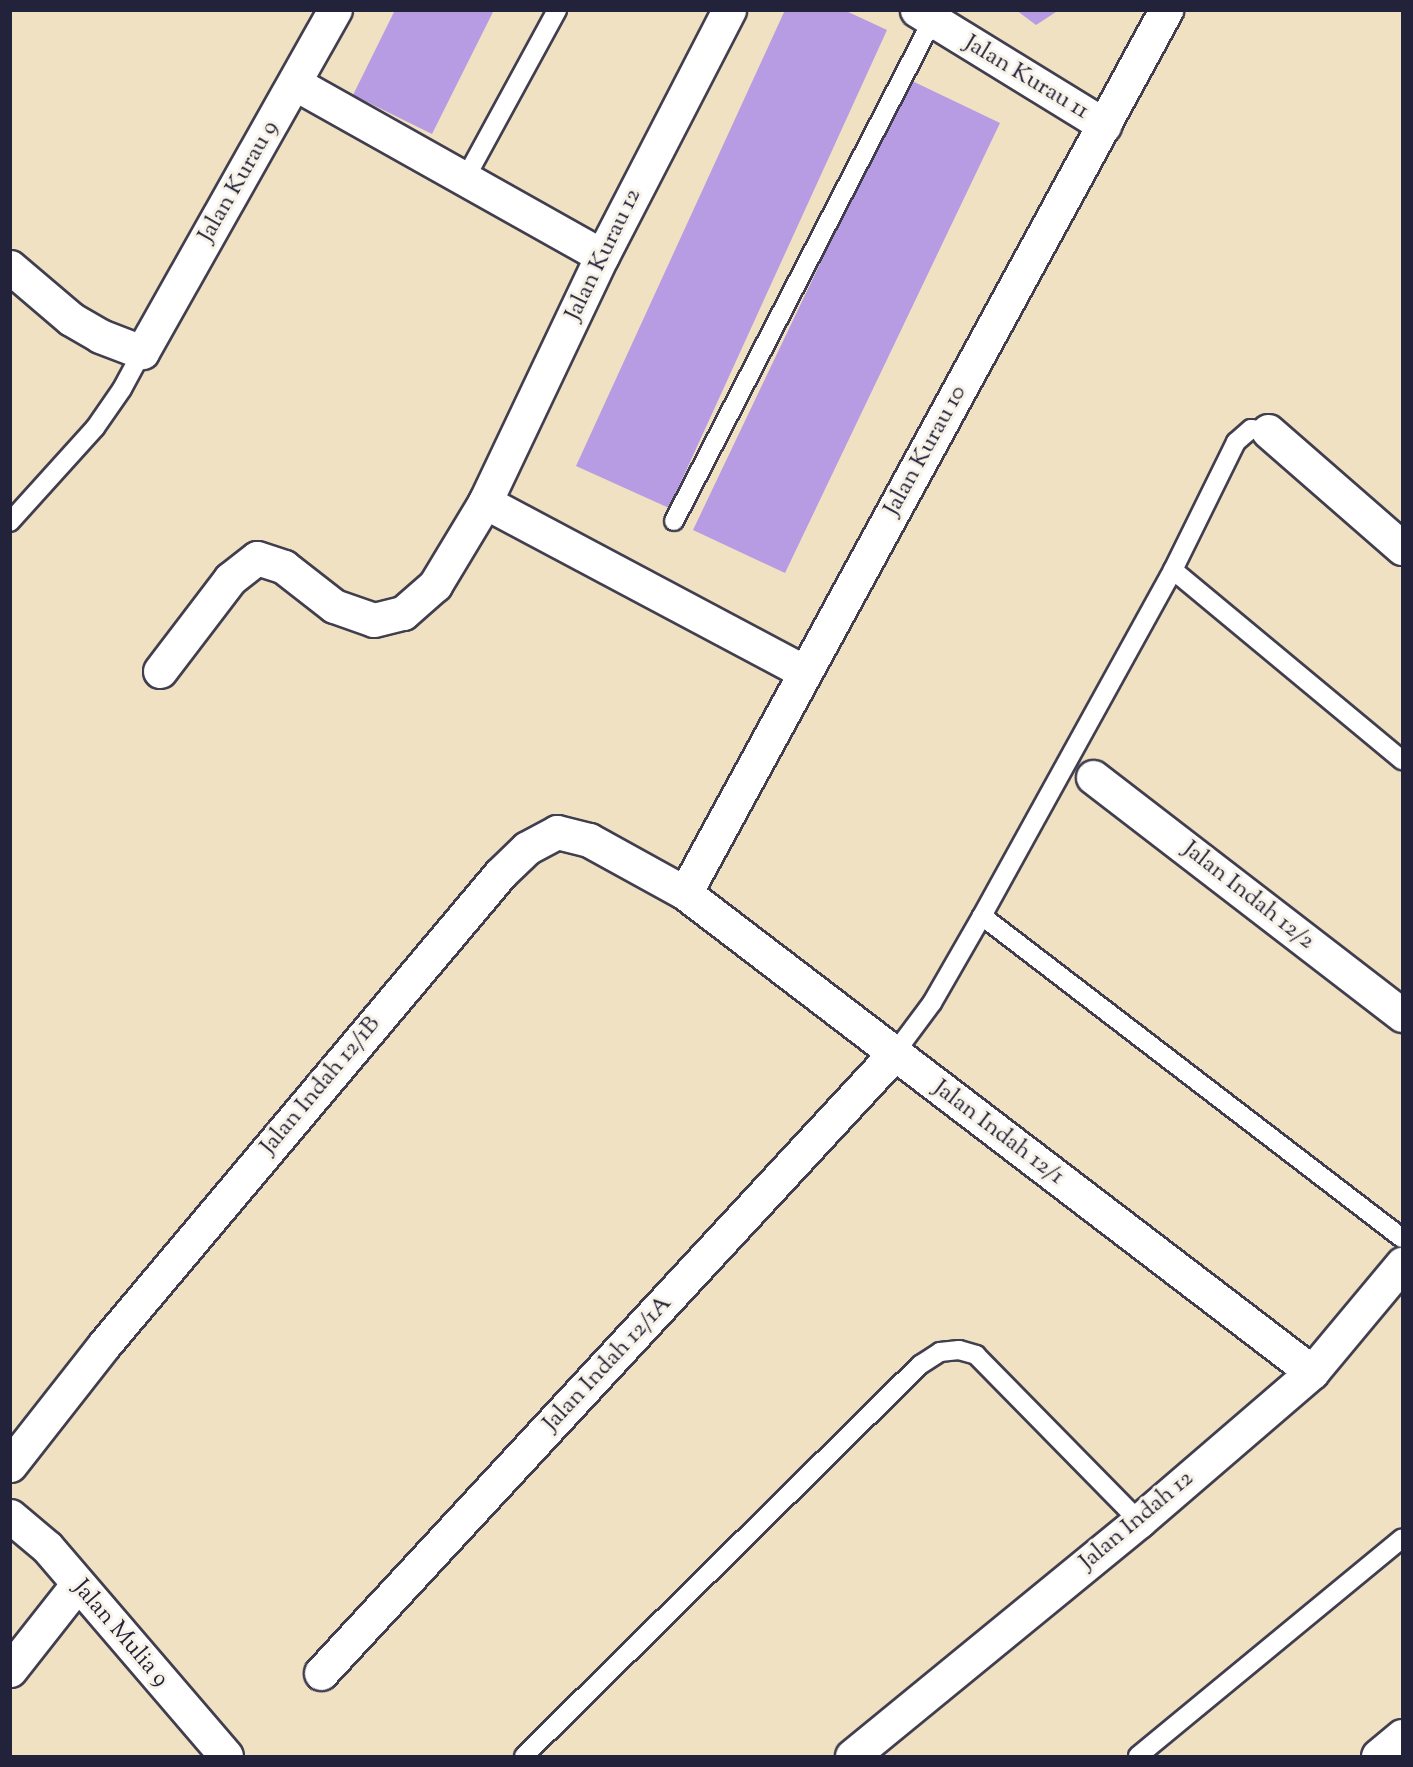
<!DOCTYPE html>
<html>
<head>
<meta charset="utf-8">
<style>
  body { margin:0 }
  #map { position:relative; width:1413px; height:1767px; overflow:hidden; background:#efe1c2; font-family:"Sorts Mill Goudy",serif }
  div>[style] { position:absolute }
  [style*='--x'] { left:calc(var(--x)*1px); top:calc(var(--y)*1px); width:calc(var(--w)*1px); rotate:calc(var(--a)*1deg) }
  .building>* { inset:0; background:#b79ce3 }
  .roads { filter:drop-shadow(2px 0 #413f4f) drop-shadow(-2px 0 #413f4f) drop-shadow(0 2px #413f4f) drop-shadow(0 -2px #413f4f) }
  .service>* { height:18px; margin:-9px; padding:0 9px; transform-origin:9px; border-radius:9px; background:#fff }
  .minor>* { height:33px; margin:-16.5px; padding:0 16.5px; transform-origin:16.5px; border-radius:16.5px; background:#fff }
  span { translate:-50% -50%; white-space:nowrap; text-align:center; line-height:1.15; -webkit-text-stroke:6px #f7f3e8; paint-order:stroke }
  .street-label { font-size:24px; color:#22223b }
  .frame { position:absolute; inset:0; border:12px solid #22223b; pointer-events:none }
</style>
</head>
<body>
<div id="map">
  <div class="building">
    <div style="clip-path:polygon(395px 10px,494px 10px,432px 134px,353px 95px)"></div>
    <div style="clip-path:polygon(785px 10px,844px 10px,887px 30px,669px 508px,576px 466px)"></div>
    <div style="clip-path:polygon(1016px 10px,1059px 10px,1036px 25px)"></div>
    <div style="clip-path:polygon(908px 79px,1000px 123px,785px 573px,693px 530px)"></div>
  </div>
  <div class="roads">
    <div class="service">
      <div style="--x:465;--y:179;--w:192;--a:-61.4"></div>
      <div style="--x:674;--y:521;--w:563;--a:-62.71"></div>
      <div style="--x:10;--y:522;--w:127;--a:-47.9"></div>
      <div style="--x:95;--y:428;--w:47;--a:-55.3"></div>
      <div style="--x:122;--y:389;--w:42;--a:-61.6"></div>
      <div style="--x:1173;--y:570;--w:298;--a:39.7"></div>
      <div style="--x:982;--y:916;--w:529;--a:37.48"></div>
      <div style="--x:894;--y:1054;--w:64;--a:-53.3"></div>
      <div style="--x:932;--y:1003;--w:100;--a:-60.1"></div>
      <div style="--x:982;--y:916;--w:395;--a:-61.1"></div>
      <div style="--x:1173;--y:570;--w:143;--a:-63.8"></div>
      <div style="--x:1236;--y:442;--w:20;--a:-41"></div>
      <div style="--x:1251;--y:429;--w:17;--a:7"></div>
      <div style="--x:524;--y:1756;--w:557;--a:-44.64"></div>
      <div style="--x:920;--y:1365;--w:24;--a:-33"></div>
      <div style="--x:940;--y:1352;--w:19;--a:-6"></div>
      <div style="--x:959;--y:1350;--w:18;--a:16"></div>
      <div style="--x:976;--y:1355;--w:233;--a:45.5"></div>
      <div style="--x:1138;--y:1756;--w:342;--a:-39.5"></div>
    </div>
    <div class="minor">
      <div style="--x:917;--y:10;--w:220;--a:31.6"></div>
      <div style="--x:296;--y:84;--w:351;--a:29.3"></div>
      <div style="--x:10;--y:267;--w:80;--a:40.4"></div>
      <div style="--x:71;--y:319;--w:34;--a:30"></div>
      <div style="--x:100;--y:336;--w:45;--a:20.9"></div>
      <div style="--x:142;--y:352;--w:393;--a:-60.6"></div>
      <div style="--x:1268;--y:431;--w:178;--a:41.1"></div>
      <div style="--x:485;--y:502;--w:362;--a:28"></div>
      <div style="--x:160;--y:671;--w:116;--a:-52.7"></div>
      <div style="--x:230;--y:579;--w:34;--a:-38"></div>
      <div style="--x:257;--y:558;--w:28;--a:18"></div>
      <div style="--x:284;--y:567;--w:63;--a:38"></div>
      <div style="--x:334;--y:606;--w:42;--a:19.3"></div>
      <div style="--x:374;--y:620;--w:30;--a:-14"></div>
      <div style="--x:403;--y:613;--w:43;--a:-41.2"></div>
      <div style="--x:435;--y:585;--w:97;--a:-58.9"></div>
      <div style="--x:485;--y:502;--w:272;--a:-64.6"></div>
      <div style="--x:602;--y:256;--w:277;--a:-62.7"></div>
      <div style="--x:1093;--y:777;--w:390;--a:37.6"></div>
      <div style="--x:685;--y:893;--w:1006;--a:-61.42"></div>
      <div style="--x:10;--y:1465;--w:152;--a:-51.9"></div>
      <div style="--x:104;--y:1345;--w:615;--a:-49.94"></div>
      <div style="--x:500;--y:874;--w:37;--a:-44"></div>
      <div style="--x:527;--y:848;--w:34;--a:-28"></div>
      <div style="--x:557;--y:832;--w:33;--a:14"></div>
      <div style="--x:589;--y:840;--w:110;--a:28.9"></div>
      <div style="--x:685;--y:893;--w:789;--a:37.38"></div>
      <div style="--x:10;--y:1516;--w:48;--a:40"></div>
      <div style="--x:47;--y:1547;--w:275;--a:49.4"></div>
      <div style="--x:10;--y:1670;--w:108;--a:-51.8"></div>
      <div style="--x:321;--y:1673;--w:843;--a:-47.21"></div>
      <div style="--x:852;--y:1756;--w:371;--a:-39.3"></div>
      <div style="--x:1139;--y:1521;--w:228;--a:-40.7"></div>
      <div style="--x:1312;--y:1372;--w:141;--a:-50.2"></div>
      <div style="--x:1378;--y:1756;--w:31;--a:-40"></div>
    </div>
  </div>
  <div class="street-label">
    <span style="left:1026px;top:78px;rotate:31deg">Jalan Kurau 11</span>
    <span style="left:239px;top:182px;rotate:-60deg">Jalan Kurau 9</span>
    <span style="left:604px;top:255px;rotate:-64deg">Jalan Kurau 12</span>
    <span style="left:926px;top:451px;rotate:-61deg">Jalan Kurau 10</span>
    <span style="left:1248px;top:896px;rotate:38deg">Jalan Indah 12/2</span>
    <span style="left:321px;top:1086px;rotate:-50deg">Jalan Indah 12/1B</span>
    <span style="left:998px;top:1133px;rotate:37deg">Jalan Indah 12/1</span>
    <span style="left:608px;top:1364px;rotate:-47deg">Jalan Indah 12/1A</span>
    <span style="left:1137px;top:1521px;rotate:-40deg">Jalan Indah 12</span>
    <span style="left:120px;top:1634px;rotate:49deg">Jalan Mulia 9</span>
  </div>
  <div class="frame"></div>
</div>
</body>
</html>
